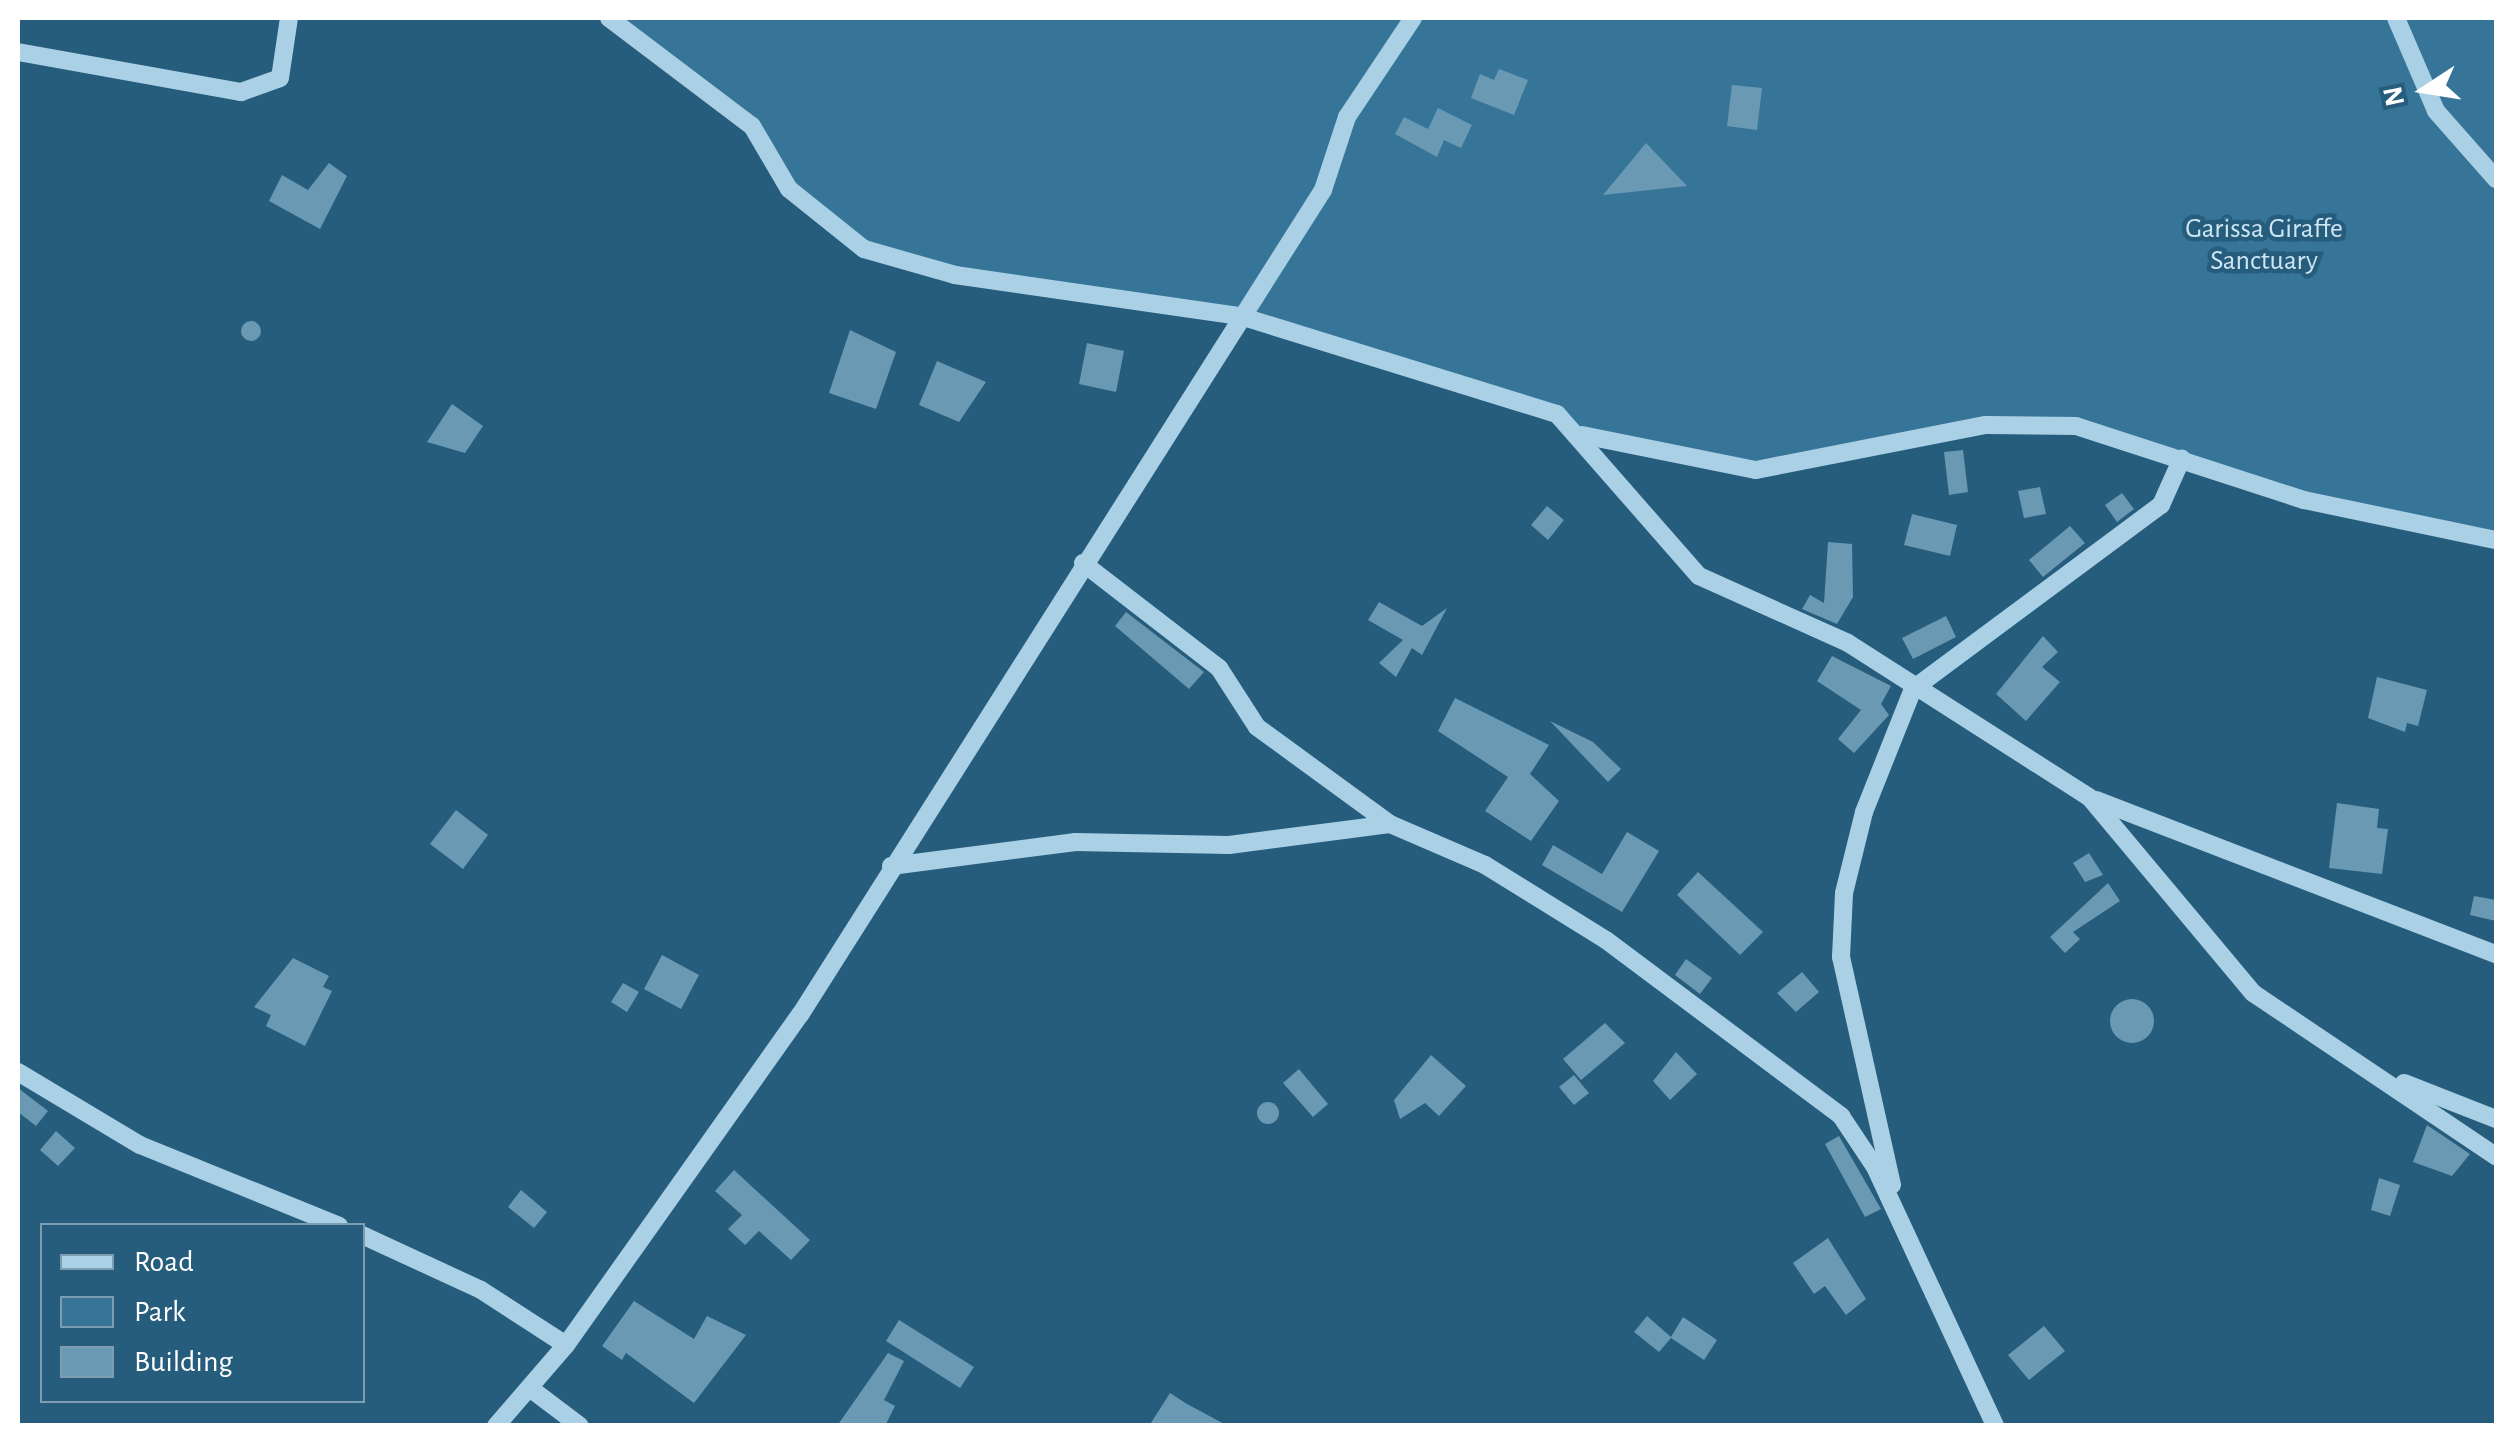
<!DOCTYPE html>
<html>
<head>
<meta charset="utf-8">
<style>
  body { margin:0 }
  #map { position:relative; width:2514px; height:1443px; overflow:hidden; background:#265c7c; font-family:"Alegreya Sans",sans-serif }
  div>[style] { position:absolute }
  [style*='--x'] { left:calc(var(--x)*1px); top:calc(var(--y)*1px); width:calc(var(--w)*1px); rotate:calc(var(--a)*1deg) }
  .green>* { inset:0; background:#367598 }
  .building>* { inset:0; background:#6a99b4 }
  .round { border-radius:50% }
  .minor>* { height:18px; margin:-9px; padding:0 9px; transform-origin:9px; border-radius:9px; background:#aad0e5 }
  span { translate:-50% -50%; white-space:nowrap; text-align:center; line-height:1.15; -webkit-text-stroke:9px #265c7c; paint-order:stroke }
  .park-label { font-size:28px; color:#cde6f4 }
  .frame { position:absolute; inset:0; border:20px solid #fff; pointer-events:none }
  .legend { position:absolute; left:40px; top:1223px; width:325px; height:180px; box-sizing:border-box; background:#265c7c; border:2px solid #7d9db0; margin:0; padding:12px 18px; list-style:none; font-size:30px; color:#fff }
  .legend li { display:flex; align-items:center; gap:20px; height:50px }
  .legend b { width:50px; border:2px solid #7d9db0 }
  .north { position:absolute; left:2374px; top:40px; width:100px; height:100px; -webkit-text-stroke:8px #265c7c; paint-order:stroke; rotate:258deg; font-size:28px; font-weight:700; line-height:40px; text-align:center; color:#fff }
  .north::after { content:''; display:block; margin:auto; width:35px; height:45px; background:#fff; clip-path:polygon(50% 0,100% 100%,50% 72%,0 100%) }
</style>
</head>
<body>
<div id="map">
  <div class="green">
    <div style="clip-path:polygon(609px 18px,2496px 18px,2496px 540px,2418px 530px,2040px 423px,1756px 470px,1582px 435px,1564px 419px,1240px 316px,901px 263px,824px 221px,752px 126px)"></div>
  </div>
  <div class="building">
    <div style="clip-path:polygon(1499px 69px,1528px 80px,1514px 115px,1471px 98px,1480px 74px,1494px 80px)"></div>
    <div style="clip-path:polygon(1732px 85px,1762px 88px,1757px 130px,1727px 126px)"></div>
    <div style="clip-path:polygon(1438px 108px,1472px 125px,1461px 148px,1444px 140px,1437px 157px,1395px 134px,1404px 117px,1428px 129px)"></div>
    <div style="clip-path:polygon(1646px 143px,1687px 186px,1603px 195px,1632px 160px)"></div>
    <div style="clip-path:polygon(329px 163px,347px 176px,320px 229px,269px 201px,282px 175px,308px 190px)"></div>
    <div class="round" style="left:241px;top:321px;width:20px;height:20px"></div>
    <div style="clip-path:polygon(850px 330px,896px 352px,876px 409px,829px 393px)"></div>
    <div style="clip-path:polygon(1087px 343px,1124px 351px,1116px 392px,1079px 384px)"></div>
    <div style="clip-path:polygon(937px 361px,986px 382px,959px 422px,919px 405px)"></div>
    <div style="clip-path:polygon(452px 404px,483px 426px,465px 453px,427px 442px)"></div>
    <div style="clip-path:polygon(1963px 450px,1968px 492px,1949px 495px,1944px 452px)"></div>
    <div style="clip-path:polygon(2040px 487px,2046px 514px,2024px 518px,2018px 491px)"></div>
    <div style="clip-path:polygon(2122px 493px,2134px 509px,2117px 522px,2105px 505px)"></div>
    <div style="clip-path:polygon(1547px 506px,1564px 520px,1548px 540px,1531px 525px)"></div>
    <div style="clip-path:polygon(1912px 514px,1957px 525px,1950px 556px,1904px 545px)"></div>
    <div style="clip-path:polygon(2070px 526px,2085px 543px,2043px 577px,2029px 560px)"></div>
    <div style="clip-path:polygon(1828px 542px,1852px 544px,1853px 597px,1837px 624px,1802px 609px,1810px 595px,1824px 603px)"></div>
    <div style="clip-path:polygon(1379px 602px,1422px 626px,1447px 608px,1422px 655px,1412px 648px,1396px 677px,1379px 663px,1403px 640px,1368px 620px)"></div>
    <div style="clip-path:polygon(1126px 612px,1204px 672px,1189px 689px,1115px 626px)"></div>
    <div style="clip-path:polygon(1946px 616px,1956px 637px,1913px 659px,1902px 638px)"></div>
    <div style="clip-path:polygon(2043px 636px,2058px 652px,2042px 667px,2060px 682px,2026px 721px,1996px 694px)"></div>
    <div style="clip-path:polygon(1832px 656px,1891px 686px,1881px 704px,1889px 715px,1854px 753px,1838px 739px,1861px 710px,1817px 681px)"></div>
    <div style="clip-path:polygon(2377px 677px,2427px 690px,2418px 726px,2407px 723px,2405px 732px,2368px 718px)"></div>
    <div style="clip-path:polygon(1455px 698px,1549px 745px,1530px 774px,1559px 801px,1531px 841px,1485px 811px,1508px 777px,1438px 731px)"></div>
    <div style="clip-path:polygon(1550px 721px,1593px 742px,1621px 769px,1608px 782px)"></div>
    <div style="clip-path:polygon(2337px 803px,2379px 809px,2377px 828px,2388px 829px,2382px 874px,2329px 868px)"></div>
    <div style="clip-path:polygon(456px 810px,488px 835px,463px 869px,430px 844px)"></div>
    <div style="clip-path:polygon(1627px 832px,1659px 851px,1622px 912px,1542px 865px,1553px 845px,1602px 874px)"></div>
    <div style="clip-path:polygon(2089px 853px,2103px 875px,2085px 882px,2073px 863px)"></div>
    <div style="clip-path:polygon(1698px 872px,1763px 932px,1740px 955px,1677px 895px)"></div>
    <div style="clip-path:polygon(2108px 883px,2120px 901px,2073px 932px,2080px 939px,2065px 953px,2050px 937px)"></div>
    <div style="clip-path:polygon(2474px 896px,2496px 900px,2496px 921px,2470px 915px)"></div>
    <div style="clip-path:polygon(662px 955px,699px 975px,681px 1009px,644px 989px)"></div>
    <div style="clip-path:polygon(293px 958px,329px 976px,323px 987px,332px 991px,305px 1046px,266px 1026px,271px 1015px,254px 1007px)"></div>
    <div style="clip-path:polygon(1686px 959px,1712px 978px,1700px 994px,1675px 975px)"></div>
    <div style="clip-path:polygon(1802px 972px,1819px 992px,1796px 1012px,1777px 993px)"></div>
    <div style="clip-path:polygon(623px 983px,639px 992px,627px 1012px,611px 1002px)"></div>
    <div class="round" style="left:2110px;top:999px;width:44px;height:44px"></div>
    <div style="clip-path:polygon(1605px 1023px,1625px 1043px,1581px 1080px,1563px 1059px)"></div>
    <div style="clip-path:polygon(1676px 1052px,1697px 1074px,1670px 1100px,1653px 1081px)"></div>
    <div style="clip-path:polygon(1431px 1055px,1466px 1086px,1439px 1116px,1425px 1103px,1400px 1119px,1394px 1100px)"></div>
    <div style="clip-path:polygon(1299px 1069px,1328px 1104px,1313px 1117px,1283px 1083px)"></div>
    <div style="clip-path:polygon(1574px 1075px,1589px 1093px,1574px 1105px,1559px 1087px)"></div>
    <div style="clip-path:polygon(18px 1088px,48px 1111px,36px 1126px,18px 1112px)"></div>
    <div class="round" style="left:1257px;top:1102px;width:22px;height:22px"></div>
    <div style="clip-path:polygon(2427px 1125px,2470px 1154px,2452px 1176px,2413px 1162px)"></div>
    <div style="clip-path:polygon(56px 1131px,75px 1148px,58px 1166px,40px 1150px)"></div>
    <div style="clip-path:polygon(1839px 1136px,1881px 1209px,1865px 1217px,1825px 1144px)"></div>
    <div style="clip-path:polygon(734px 1170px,810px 1240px,791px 1260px,759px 1231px,745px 1245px,728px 1229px,742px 1215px,715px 1191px)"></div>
    <div style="clip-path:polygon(2379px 1178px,2400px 1185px,2390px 1216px,2371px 1210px)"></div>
    <div style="clip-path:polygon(521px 1190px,547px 1212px,534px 1228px,508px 1207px)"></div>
    <div style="clip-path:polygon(1828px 1238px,1866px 1299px,1846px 1315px,1825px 1286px,1814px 1294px,1793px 1263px)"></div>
    <div style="clip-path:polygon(634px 1301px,694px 1339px,707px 1316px,746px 1335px,694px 1403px,626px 1353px,622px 1360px,602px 1346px)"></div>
    <div style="clip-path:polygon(1647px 1316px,1671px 1337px,1683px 1317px,1717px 1340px,1704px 1360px,1671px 1338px,1659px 1352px,1634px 1332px)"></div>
    <div style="clip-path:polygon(899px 1320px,974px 1367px,960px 1388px,886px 1341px)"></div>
    <div style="clip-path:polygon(2044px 1326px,2065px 1351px,2029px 1380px,2008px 1355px)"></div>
    <div style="clip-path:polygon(888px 1353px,904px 1361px,884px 1400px,895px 1406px,885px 1426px,837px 1426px)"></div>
    <div style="clip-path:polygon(1170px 1393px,1187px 1404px,1228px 1426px,1149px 1426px)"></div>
  </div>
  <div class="minor">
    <div style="--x:609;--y:18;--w:179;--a:37.1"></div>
    <div style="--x:752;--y:126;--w:73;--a:59.6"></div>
    <div style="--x:789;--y:189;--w:96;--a:38.7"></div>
    <div style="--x:864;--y:249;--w:95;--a:15.9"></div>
    <div style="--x:955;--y:275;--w:288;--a:8.2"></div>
    <div style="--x:1240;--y:316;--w:332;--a:17.2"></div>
    <div style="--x:1557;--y:414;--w:215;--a:48.8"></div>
    <div style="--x:1699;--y:576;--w:163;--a:24.2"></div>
    <div style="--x:1848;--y:643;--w:287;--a:32.6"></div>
    <div style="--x:2090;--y:798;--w:254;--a:50.1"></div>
    <div style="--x:2253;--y:993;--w:293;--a:33.9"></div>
    <div style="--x:2396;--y:18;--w:101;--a:66.7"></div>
    <div style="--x:2436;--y:111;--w:91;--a:48.6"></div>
    <div style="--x:18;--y:52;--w:227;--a:10.2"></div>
    <div style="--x:241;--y:92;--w:41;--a:-19.7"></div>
    <div style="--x:280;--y:78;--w:61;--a:-81.5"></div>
    <div style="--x:1582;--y:435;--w:177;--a:11.4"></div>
    <div style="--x:1756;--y:470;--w:234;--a:-11.1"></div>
    <div style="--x:1986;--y:425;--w:90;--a:0.6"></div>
    <div style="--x:2076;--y:426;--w:240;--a:18"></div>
    <div style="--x:2304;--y:500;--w:196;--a:11.8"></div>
    <div style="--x:1083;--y:563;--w:172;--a:37.7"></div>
    <div style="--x:1219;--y:668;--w:70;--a:57.2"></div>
    <div style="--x:1257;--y:727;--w:165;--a:36.1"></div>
    <div style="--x:2096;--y:800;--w:429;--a:21.1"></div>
    <div style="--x:891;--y:866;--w:186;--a:-7.4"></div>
    <div style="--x:1075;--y:842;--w:154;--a:1.1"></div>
    <div style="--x:1229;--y:845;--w:162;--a:-7.4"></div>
    <div style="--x:1390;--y:824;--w:103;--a:23.3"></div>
    <div style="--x:1485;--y:865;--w:142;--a:31.8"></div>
    <div style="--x:1606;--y:940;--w:294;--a:36.8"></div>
    <div style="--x:1841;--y:1116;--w:61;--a:56.3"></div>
    <div style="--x:1875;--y:1167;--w:285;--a:65.1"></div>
    <div style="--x:18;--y:1072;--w:142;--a:30.9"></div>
    <div style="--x:140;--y:1145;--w:215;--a:22.1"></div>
    <div style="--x:2404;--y:1083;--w:99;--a:21.4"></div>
    <div style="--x:1892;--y:1185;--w:234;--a:-102.6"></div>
    <div style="--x:1841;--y:957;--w:64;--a:-87.3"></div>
    <div style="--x:1844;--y:893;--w:83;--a:-76.1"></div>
    <div style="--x:1864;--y:812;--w:132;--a:-68.3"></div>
    <div style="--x:1913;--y:689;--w:309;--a:-36.6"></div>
    <div style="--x:2161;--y:505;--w:51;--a:-65.9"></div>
    <div style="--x:362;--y:1235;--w:131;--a:24.8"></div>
    <div style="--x:481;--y:1290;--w:101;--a:32.9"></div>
    <div style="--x:531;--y:1389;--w:61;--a:37.1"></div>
    <div style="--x:496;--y:1426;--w:107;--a:-49.2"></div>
    <div style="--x:566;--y:1345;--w:405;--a:-54.7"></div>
    <div style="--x:800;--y:1015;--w:977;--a:-57.63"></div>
    <div style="--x:1323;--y:190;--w:77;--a:-71.8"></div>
    <div style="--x:1347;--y:117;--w:119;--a:-56.3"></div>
  </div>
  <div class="park-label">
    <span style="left:2264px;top:245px">Garissa Giraffe<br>Sanctuary</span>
  </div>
  <div class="frame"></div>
  <ul class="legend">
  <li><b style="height:12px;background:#aad0e5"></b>Road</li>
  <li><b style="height:28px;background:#367598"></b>Park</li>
  <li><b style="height:28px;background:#6a99b4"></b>Building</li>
  </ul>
  <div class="north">N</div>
</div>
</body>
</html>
